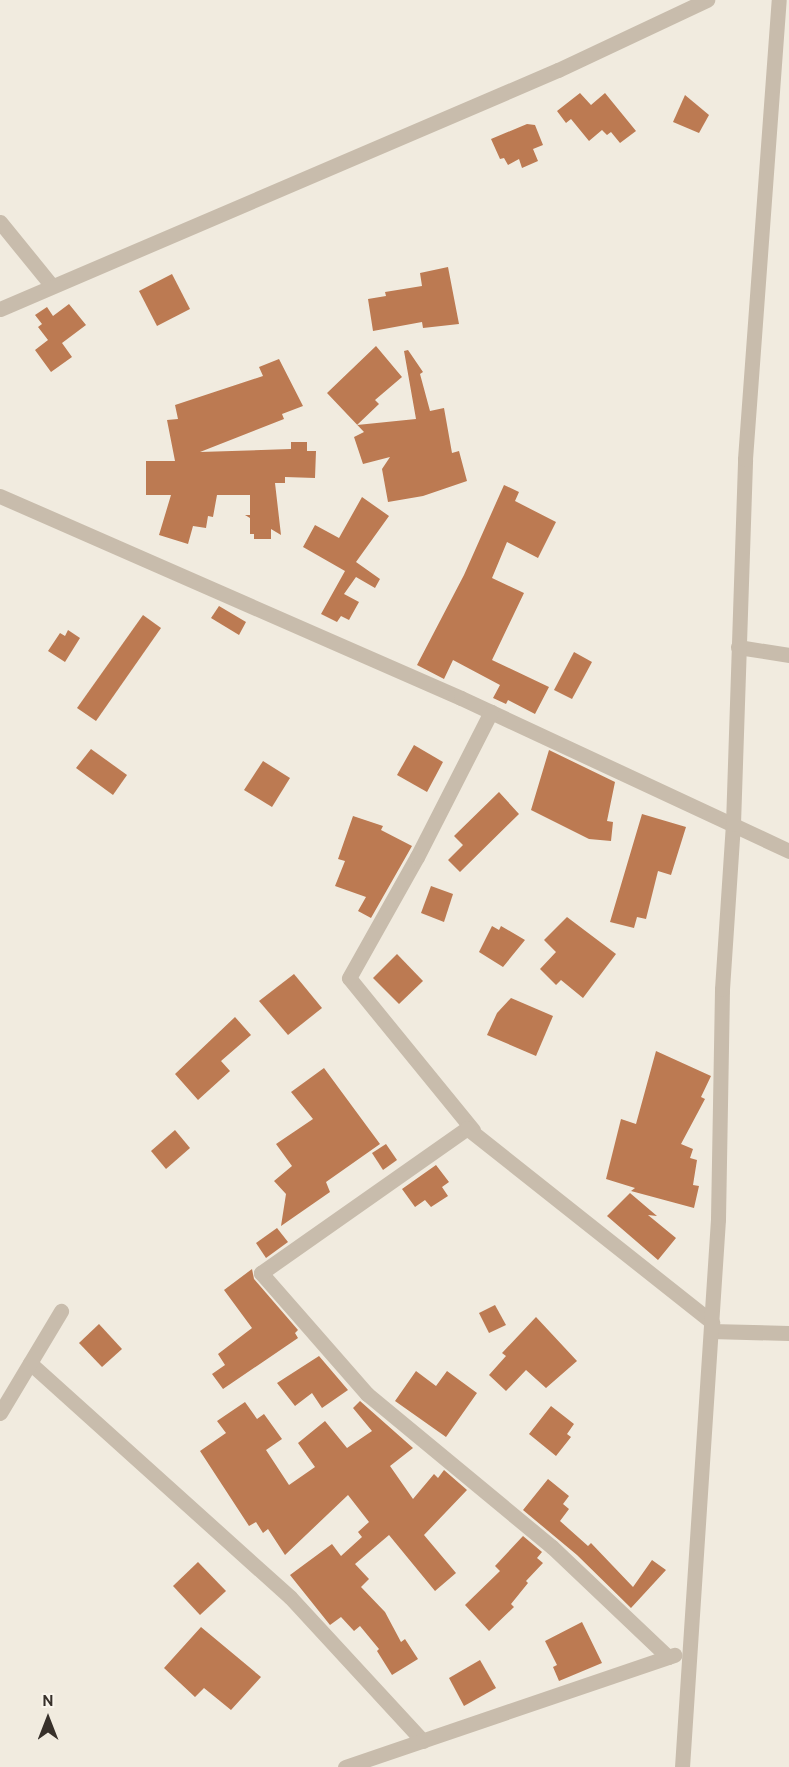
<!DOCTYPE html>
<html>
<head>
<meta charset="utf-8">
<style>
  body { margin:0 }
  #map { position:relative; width:789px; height:1767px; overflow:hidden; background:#f1ebdf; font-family:Cabin,sans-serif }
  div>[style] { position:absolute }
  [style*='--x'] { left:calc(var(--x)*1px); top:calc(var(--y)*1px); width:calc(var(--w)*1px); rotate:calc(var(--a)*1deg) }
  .building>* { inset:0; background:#bc7a52 }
  .minor>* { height:15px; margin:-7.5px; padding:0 7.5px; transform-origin:7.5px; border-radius:7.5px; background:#c8bcac }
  span { translate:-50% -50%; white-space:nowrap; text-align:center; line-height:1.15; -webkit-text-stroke:5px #f9f4eb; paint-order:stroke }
  .north { position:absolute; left:18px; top:1689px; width:60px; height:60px; -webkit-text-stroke:4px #f9f4eb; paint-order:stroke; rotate:0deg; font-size:16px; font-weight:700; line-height:24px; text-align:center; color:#37302a }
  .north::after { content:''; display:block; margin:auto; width:21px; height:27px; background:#37302a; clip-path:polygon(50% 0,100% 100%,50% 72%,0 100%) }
</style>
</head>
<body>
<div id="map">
  <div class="building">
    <div style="clip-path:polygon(580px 93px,591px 105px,605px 93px,636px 131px,620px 143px,611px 132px,607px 135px,602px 130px,589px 141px,571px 119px,566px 123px,557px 111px)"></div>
    <div style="clip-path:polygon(685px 95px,709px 115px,699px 133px,673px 122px)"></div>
    <div style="clip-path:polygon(527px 124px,535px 125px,543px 145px,533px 149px,538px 161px,522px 168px,519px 159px,508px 165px,504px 158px,500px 159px,491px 139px)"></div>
    <div style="clip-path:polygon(448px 267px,459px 324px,423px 328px,422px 322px,373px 331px,368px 299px,386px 296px,385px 292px,422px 286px,420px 273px)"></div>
    <div style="clip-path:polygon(172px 274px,190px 309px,157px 326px,139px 291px)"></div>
    <div style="clip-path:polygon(69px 304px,86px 325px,62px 343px,72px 357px,51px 372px,35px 350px,48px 340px,38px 327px,42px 324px,35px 315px,47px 307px,53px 316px)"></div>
    <div style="clip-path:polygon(376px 346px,402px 377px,375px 400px,379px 404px,357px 425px,416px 419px,404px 351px,408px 350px,423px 372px,420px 374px,430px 411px,444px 408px,452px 453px,459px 451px,467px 481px,423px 496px,388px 502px,382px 469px,390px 457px,363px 464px,354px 437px,364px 432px,327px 393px)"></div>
    <div style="clip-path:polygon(279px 359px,303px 406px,282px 414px,284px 419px,200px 452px,291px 449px,291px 442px,307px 442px,307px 451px,316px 451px,315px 478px,285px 477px,285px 483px,275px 483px,281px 535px,271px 529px,271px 539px,254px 539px,254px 534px,250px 534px,250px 518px,245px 515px,250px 515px,250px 495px,217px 495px,213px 517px,208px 516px,206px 528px,193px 526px,188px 544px,159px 535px,171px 495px,146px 495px,146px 461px,175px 461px,167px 420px,178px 419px,175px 405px,263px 376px,259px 367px)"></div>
    <div style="clip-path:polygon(504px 485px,519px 492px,515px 501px,556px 522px,538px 558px,507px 542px,492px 578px,524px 593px,492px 660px,549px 687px,535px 714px,508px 700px,506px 704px,493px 698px,500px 685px,453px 660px,444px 679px,417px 665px,464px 575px)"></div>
    <div style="clip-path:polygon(362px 497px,389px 516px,356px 562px,380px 579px,375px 588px,356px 577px,344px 594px,359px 602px,349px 620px,341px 616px,337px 622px,321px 614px,345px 571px,303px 547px,315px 525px,339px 538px)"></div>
    <div style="clip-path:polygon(219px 606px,246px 622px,239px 635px,211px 618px)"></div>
    <div style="clip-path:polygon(143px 615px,161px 628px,96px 721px,77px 708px)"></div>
    <div style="clip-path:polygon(68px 630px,80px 638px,65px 662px,48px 651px,60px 633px,65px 636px)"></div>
    <div style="clip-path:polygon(574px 652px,592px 662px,572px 699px,554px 690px)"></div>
    <div style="clip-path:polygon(414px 745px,443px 762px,427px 792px,397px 775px)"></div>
    <div style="clip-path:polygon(91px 749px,127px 775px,113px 795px,76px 768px)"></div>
    <div style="clip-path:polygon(549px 750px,615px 782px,607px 821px,613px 822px,611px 841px,589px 839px,531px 810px)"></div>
    <div style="clip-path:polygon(263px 761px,290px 778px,272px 807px,244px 790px)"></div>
    <div style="clip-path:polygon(499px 792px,519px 814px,460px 872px,448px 860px,463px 845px,454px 836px)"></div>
    <div style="clip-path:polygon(642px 814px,686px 827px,671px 875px,658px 871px,646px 919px,637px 917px,634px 928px,610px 922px)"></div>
    <div style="clip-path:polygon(353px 816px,383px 826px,381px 830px,412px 846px,371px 918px,358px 911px,366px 897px,335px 886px,345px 861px,338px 859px)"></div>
    <div style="clip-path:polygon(431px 886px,453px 894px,444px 922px,421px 913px)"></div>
    <div style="clip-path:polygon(567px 917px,616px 954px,583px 998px,561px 980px,556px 985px,540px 969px,556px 952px,544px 940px)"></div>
    <div style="clip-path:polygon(492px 926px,499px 930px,501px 926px,525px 940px,503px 967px,479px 952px)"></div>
    <div style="clip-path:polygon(397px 954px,423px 981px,399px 1004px,373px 978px)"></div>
    <div style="clip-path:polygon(294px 974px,322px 1008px,288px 1035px,259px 1001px)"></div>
    <div style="clip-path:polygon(511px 998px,553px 1016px,536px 1056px,487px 1035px,497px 1013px)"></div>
    <div style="clip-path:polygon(235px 1017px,251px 1035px,221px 1061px,230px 1071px,198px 1100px,175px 1074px)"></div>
    <div style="clip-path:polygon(656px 1051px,711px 1076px,701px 1097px,705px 1099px,681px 1144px,693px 1149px,690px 1158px,697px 1160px,693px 1185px,699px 1186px,694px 1208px,631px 1191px,635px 1188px,606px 1179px,621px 1119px,636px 1124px)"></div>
    <div style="clip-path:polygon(324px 1068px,380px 1144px,326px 1182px,330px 1192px,281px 1226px,286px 1194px,274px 1181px,292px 1166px,276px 1144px,313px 1119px,291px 1092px)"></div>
    <div style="clip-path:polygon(175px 1130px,190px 1148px,166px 1169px,151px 1151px)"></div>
    <div style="clip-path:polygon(386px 1144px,397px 1160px,383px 1170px,372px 1153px)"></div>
    <div style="clip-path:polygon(436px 1165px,449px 1182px,442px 1187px,448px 1196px,431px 1207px,425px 1200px,415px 1207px,402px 1189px)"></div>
    <div style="clip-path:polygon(630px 1193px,657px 1216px,648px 1215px,676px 1238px,658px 1260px,607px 1216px)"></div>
    <div style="clip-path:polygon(277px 1228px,288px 1242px,266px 1258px,256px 1243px)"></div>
    <div style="clip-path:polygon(252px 1269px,254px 1279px,298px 1330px,295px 1333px,298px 1338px,223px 1389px,212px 1374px,225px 1365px,218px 1354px,252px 1328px,224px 1290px)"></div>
    <div style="clip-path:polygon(495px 1305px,506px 1325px,489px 1333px,479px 1313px)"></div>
    <div style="clip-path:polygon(536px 1317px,577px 1361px,546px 1388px,526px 1370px,506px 1391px,489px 1375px,506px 1356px,502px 1353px)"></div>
    <div style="clip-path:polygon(99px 1324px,122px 1349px,102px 1367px,79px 1343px)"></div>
    <div style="clip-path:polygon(319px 1356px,348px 1390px,322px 1408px,312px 1393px,295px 1406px,277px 1383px)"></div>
    <div style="clip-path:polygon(416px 1371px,436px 1386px,447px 1371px,477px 1393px,446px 1437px,395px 1401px)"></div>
    <div style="clip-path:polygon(360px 1401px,413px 1448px,390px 1466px,413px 1499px,434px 1474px,438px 1478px,444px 1470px,467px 1490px,424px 1535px,456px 1573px,435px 1591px,389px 1535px,355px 1564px,369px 1579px,361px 1587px,385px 1612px,401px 1642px,405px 1639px,418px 1659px,392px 1675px,377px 1651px,379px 1649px,360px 1626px,354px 1631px,341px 1617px,330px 1625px,290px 1575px,332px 1544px,341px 1556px,362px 1537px,358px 1532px,369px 1522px,348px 1495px,285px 1555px,268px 1529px,263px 1533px,256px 1522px,249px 1526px,200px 1451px,226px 1433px,217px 1421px,245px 1402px,257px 1419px,264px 1414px,282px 1439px,266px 1450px,289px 1485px,315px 1467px,298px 1443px,325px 1421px,347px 1448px,372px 1431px,353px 1408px)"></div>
    <div style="clip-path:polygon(551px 1406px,574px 1424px,567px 1434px,571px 1437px,556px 1456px,529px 1434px)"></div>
    <div style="clip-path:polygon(548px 1479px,569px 1496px,563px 1504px,569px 1509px,560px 1521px,588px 1546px,591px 1543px,633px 1587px,652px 1560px,666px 1570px,631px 1608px,577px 1555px,523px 1510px)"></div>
    <div style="clip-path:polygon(523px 1536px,542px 1552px,537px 1558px,543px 1563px,526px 1581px,528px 1583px,511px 1604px,514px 1607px,489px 1631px,465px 1605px,500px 1571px,495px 1566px)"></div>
    <div style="clip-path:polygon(198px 1562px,226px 1591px,200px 1615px,173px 1586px)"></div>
    <div style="clip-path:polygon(582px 1622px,602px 1663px,559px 1681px,553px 1667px,557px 1665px,545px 1641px)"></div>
    <div style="clip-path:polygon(201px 1627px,261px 1677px,231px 1710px,204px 1688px,195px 1697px,164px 1668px)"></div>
    <div style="clip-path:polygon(480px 1660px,496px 1688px,464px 1706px,449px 1678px)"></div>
  </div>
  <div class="minor">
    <div style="--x:0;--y:222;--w:82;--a:50.9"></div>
    <div style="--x:0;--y:309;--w:607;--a:-23.19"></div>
    <div style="--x:558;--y:70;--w:165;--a:-25.2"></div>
    <div style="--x:0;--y:496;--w:503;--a:23.66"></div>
    <div style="--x:461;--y:698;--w:362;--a:25"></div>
    <div style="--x:738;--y:647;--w:52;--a:8.9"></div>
    <div style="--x:473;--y:1130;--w:196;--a:-129.2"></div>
    <div style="--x:349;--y:978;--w:139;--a:-60.7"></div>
    <div style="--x:417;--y:857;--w:163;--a:-63"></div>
    <div style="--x:711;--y:1331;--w:78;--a:1.5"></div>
    <div style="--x:30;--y:1363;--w:350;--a:42"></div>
    <div style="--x:290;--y:1597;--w:196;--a:47.3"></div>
    <div style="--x:0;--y:1413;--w:119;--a:-59.1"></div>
    <div style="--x:668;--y:1657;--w:160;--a:-136.5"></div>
    <div style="--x:552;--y:1547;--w:240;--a:-140.4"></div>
    <div style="--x:367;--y:1394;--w:161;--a:-131.2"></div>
    <div style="--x:261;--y:1273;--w:252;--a:-35.1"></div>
    <div style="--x:467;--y:1128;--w:313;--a:38.4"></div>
    <div style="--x:345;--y:1767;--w:348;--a:-18.8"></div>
    <div style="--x:682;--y:1767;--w:549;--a:-86.24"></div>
    <div style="--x:718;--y:1219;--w:230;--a:-89"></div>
    <div style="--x:722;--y:989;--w:165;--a:-86.2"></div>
    <div style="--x:733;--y:824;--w:365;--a:-88.1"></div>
    <div style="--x:745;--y:459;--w:460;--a:-85.8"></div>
  </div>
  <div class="north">N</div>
</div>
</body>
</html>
